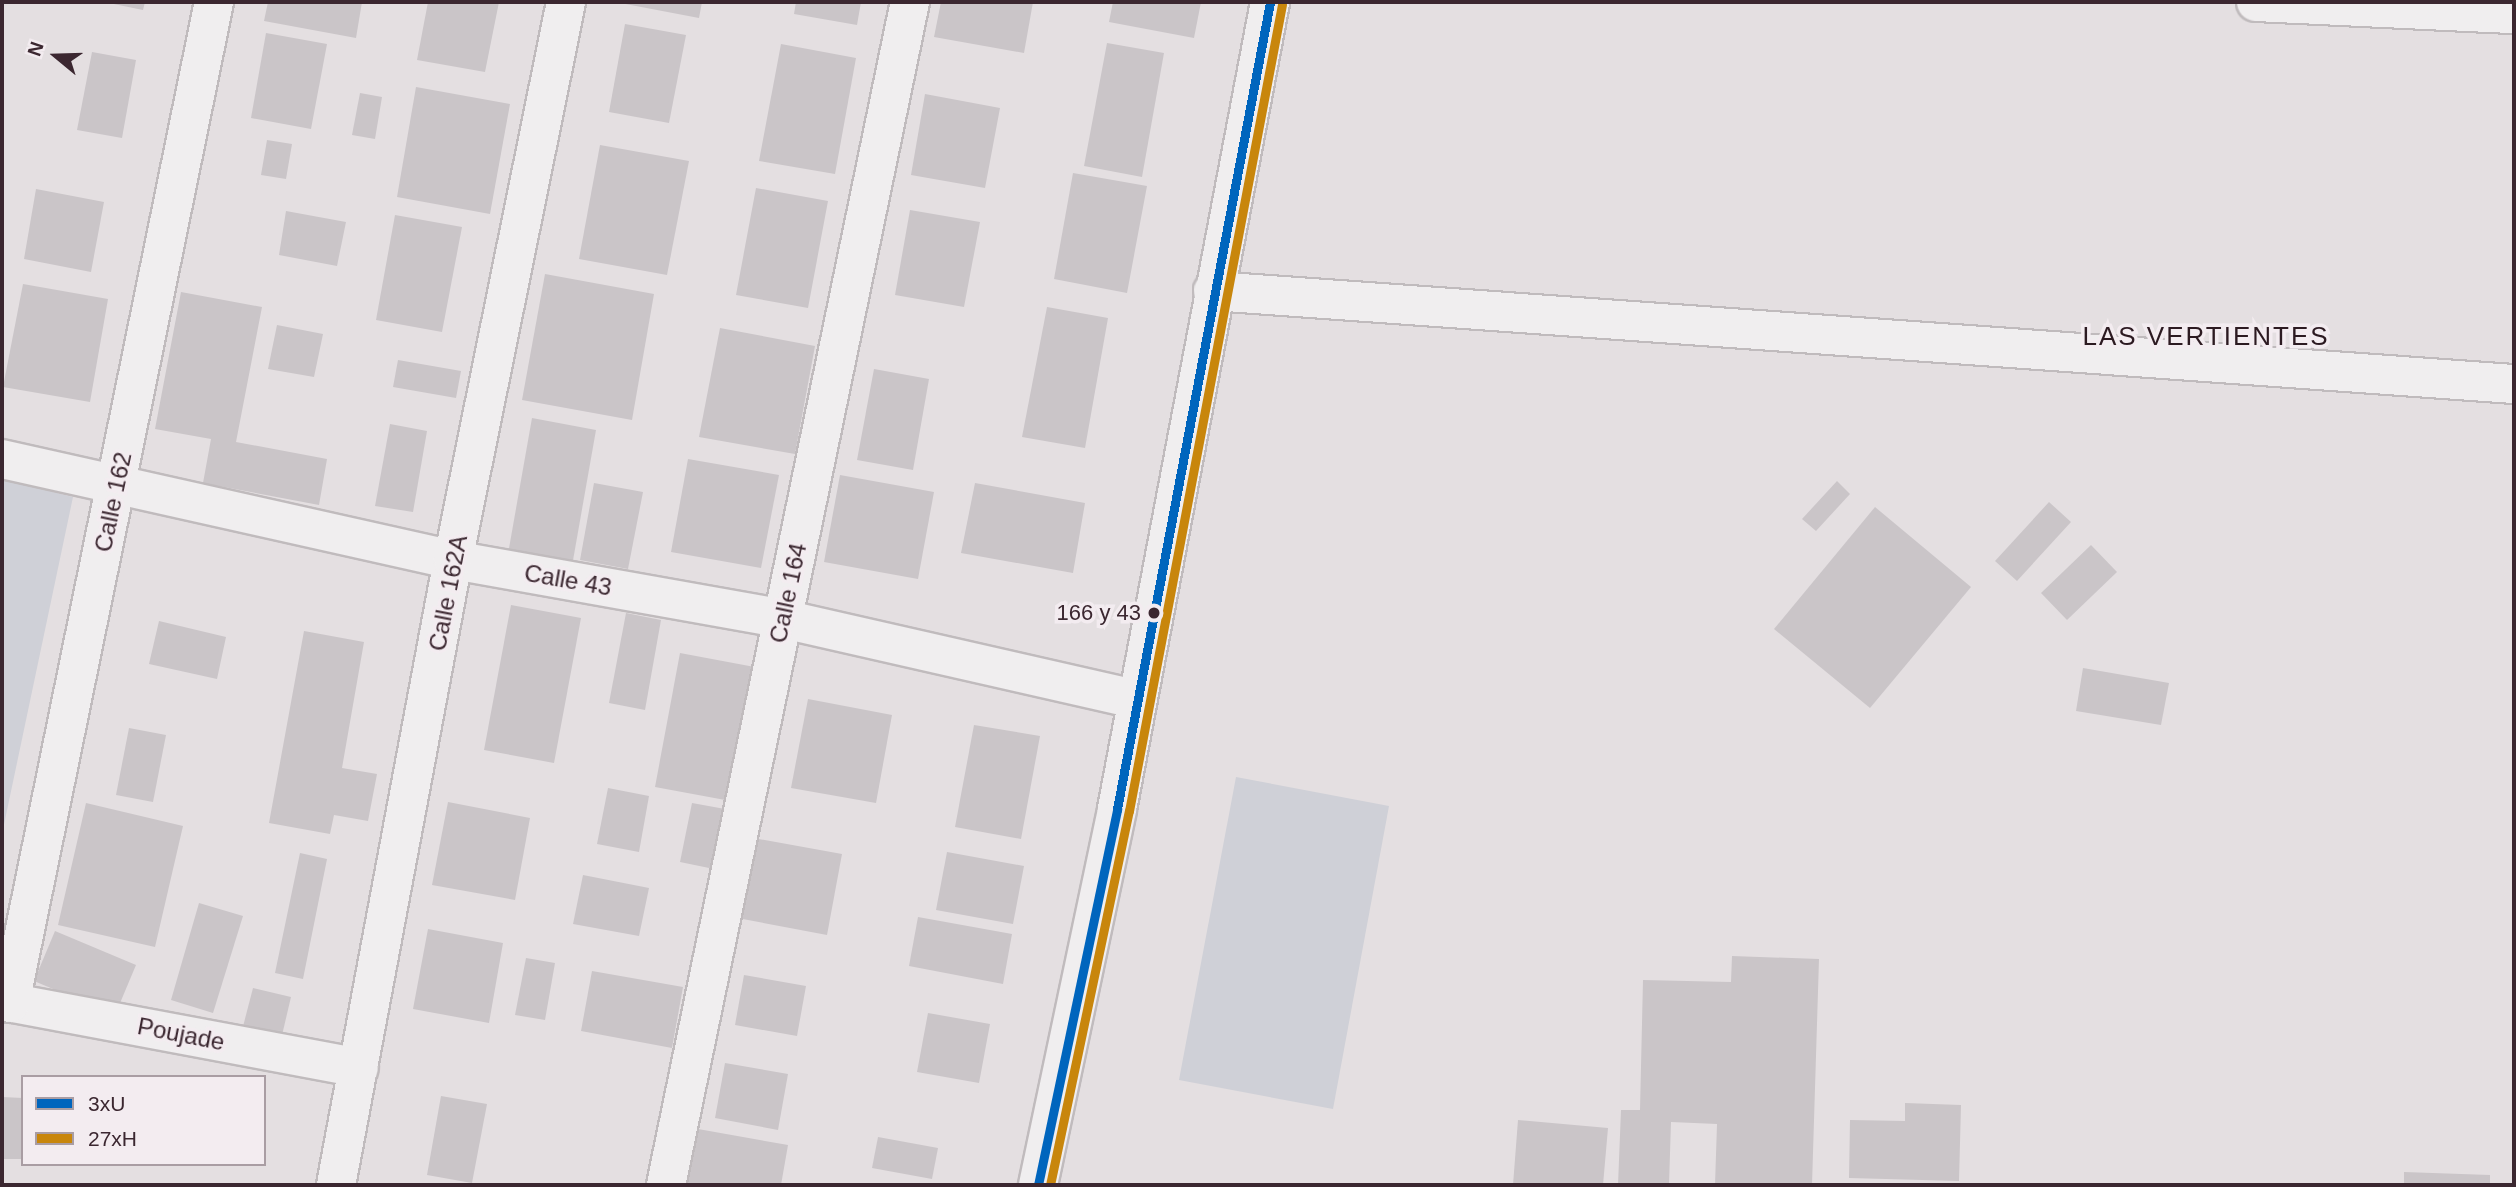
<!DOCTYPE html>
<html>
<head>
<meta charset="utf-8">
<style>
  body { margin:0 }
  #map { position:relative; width:2516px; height:1187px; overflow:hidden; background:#e4dfe1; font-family:Helvetica,sans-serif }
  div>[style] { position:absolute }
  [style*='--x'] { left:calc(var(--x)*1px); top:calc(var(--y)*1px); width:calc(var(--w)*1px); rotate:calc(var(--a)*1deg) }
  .green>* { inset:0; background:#cfd0d7 }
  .building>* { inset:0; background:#cac5c8 }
  .roads { filter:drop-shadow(2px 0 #c0bbbd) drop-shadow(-2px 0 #c0bbbd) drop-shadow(0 2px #c0bbbd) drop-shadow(0 -2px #c0bbbd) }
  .minor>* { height:38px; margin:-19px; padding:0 19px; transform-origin:19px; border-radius:19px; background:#f0eeef }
  .bus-1>* { height:9px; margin:-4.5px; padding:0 4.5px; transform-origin:4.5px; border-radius:4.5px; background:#0065bd }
  .bus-2>* { height:9px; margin:-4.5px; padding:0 4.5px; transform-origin:4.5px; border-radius:4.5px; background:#c8860c }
  .dots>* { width:19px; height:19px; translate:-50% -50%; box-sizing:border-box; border:4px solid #f3ecf0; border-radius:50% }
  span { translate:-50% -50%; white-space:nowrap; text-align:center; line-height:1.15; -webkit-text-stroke:7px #f3ecf0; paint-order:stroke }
  .bus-label { font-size:22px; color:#3b2730 }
  .right { translate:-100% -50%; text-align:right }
  .street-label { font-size:24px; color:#3b2730 }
  .neighbourhood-label { font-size:26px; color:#2c1a21; letter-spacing:2px }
  .frame { position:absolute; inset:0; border:4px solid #3b2730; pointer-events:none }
  .legend { position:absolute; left:21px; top:1075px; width:245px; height:91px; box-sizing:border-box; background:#f3ecf0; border:2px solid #a99da3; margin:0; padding:9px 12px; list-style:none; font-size:21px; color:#3b2730 }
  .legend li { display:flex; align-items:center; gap:14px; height:35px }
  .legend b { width:35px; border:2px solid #a99da3 }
  .north { position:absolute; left:21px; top:21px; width:70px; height:70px; -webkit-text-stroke:5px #f3ecf0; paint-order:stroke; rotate:289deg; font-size:19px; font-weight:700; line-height:28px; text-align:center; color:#3b2730 }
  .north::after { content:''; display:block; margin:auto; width:24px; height:32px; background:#3b2730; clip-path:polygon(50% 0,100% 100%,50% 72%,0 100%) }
</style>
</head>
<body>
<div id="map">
  <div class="green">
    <div style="clip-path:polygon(2px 479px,73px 497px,2px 834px)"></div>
    <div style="clip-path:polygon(1236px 777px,1389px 806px,1333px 1109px,1179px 1080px)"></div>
  </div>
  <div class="building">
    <div style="clip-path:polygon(104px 2px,145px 2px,143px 10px)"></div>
    <div style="clip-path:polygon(268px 2px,362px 2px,356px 38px,264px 21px)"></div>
    <div style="clip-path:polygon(428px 2px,499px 2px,485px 72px,417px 60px)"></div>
    <div style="clip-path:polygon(615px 2px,702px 2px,699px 18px)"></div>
    <div style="clip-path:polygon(796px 2px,861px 2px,857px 25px,794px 14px)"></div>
    <div style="clip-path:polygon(941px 2px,1033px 2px,1024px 53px,934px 37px)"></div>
    <div style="clip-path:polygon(1113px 2px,1201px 2px,1194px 38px,1109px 22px)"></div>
    <div style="clip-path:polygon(625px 24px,686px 35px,669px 123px,609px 112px)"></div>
    <div style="clip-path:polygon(266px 33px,327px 44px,311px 129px,251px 118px)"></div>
    <div style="clip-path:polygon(1107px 43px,1164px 53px,1142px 177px,1084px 166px)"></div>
    <div style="clip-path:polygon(781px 44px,856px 58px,835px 174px,759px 161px)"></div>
    <div style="clip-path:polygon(92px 52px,136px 60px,122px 138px,77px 130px)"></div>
    <div style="clip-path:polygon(416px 87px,510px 104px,490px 214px,397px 197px)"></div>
    <div style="clip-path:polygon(360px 93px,382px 97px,375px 139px,352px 135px)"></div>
    <div style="clip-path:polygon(925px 94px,1000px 108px,985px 188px,911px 175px)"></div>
    <div style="clip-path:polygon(267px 140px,292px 144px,286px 179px,261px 175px)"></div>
    <div style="clip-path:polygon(600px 145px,689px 161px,667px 275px,579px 259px)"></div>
    <div style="clip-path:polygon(1073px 173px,1147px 186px,1127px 293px,1054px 279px)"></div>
    <div style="clip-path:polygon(756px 188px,828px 201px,808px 308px,736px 295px)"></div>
    <div style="clip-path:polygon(36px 189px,104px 202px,91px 272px,24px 259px)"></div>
    <div style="clip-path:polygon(910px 210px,980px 222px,964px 307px,895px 295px)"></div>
    <div style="clip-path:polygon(286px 211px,346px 222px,337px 266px,279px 255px)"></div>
    <div style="clip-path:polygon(395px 215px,462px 227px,442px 332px,376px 320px)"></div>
    <div style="clip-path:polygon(545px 274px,654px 294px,632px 420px,522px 400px)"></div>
    <div style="clip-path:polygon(23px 284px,108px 299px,90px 402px,3px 387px)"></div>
    <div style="clip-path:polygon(181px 292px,262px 307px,236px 442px,327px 459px,319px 505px,203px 483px,211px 439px,155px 429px)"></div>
    <div style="clip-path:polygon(1047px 307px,1108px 318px,1085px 448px,1022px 437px)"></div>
    <div style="clip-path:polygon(277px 325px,323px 334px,314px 377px,268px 369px)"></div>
    <div style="clip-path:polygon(720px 328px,815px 346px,795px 454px,699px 437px)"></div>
    <div style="clip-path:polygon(398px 360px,461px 371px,456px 398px,393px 387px)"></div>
    <div style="clip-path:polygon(874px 369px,929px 379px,913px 470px,857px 460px)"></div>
    <div style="clip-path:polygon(532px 418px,596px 430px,572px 566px,508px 554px)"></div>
    <div style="clip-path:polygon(390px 424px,427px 431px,413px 512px,375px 506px)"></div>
    <div style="clip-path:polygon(688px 459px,779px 475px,761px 568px,671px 552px)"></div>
    <div style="clip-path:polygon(840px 475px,934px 492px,918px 579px,824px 562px)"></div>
    <div style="clip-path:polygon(1837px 481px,1850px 494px,1816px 531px,1802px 519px)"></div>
    <div style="clip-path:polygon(594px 483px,643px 492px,628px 569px,580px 560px)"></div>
    <div style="clip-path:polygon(975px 483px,1085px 503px,1073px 573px,961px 553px)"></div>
    <div style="clip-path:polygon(2049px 502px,2071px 522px,2017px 581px,1995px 561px)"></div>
    <div style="clip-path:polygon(1875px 507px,1971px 587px,1870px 708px,1774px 629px)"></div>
    <div style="clip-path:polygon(2091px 545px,2117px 572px,2067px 620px,2041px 593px)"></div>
    <div style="clip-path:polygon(511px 605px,581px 618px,554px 763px,484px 750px)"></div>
    <div style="clip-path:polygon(626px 613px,661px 620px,645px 710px,609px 703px)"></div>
    <div style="clip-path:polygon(159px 621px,226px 637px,217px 679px,149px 664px)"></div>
    <div style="clip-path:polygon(304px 631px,364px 642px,342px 768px,377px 774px,368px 821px,334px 815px,330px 834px,269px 823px)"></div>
    <div style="clip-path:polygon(680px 653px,760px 668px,736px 802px,655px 787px)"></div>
    <div style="clip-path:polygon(2083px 668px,2169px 683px,2161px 725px,2076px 711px)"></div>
    <div style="clip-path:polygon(808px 699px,892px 715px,876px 803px,791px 788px)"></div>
    <div style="clip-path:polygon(974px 725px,1040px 736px,1021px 839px,955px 827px)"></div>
    <div style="clip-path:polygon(129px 728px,166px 735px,153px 802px,116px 795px)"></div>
    <div style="clip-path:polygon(608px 788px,649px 796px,639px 852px,597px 844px)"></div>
    <div style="clip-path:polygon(448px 802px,530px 818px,515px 900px,432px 885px)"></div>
    <div style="clip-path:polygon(86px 803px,183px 826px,155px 947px,58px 925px)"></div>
    <div style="clip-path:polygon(692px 803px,725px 809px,714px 869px,680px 862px)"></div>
    <div style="clip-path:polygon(742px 836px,842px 854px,827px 935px,727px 916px)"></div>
    <div style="clip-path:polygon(947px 852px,1024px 866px,1013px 924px,936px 910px)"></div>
    <div style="clip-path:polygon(300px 853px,327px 859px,303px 979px,275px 973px)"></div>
    <div style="clip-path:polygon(583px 875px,649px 888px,639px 936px,573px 924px)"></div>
    <div style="clip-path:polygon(199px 903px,243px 916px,213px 1013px,171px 1000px)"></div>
    <div style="clip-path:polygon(918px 917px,1012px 934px,1003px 984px,909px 966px)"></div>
    <div style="clip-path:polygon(428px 929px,503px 943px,489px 1023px,413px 1009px)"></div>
    <div style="clip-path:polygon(55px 931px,136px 965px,115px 1015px,34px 981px)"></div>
    <div style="clip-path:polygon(1732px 956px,1819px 959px,1812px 1185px,1715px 1185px,1717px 1124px,1671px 1122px,1669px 1185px,1618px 1185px,1621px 1110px,1640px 1110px,1643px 980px,1731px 982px)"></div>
    <div style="clip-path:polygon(526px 958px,555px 963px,545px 1020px,515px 1015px)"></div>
    <div style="clip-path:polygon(592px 971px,683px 987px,672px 1048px,581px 1031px)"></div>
    <div style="clip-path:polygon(744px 975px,806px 986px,797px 1036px,735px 1025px)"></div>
    <div style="clip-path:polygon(253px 988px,291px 997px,279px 1048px,240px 1038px)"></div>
    <div style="clip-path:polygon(928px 1013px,990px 1024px,979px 1083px,917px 1072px)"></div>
    <div style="clip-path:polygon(725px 1063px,788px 1074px,778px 1130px,715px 1118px)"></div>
    <div style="clip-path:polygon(441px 1096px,487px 1104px,472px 1183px,427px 1175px)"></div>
    <div style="clip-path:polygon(2px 1097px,23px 1098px,23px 1159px,2px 1159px)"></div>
    <div style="clip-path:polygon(1905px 1103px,1961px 1105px,1959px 1181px,1849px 1178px,1850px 1120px,1905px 1121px)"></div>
    <div style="clip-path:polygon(1518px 1120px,1608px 1128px,1603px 1185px,1513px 1185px)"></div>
    <div style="clip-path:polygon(698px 1129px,788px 1145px,781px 1185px,687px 1185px)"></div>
    <div style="clip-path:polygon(878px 1137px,938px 1148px,932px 1179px,872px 1168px)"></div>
    <div style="clip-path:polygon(2404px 1172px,2490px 1175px,2490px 1185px,2404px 1185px)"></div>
  </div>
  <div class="roads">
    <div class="minor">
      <div style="--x:2256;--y:2;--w:258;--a:2.7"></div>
      <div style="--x:1213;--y:291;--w:1304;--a:4.09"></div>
      <div style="--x:2;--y:459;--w:462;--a:12.6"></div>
      <div style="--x:453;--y:560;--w:335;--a:10.1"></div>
      <div style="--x:783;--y:619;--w:361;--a:12.8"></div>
      <div style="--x:2;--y:1001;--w:363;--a:10.6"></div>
      <div style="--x:10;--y:1003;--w:1022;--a:-78.48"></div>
      <div style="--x:336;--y:1185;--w:636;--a:-79.4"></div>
      <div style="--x:453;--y:560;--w:569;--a:-78.55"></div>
      <div style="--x:666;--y:1185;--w:1208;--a:-78.35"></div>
      <div style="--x:1038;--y:1185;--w:384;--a:-78.1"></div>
      <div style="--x:1117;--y:809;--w:821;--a:-79.26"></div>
    </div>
  </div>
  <div class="bus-1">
    <div style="--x:1038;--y:1185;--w:384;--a:-78.1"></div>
    <div style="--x:1117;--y:809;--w:821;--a:-79.26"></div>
  </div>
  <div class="bus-2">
    <div style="--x:1050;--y:1185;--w:382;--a:-78.1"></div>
    <div style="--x:1129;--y:811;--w:821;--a:-79.26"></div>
  </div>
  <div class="dots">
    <div style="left:1154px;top:613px;background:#3b2730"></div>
  </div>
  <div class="bus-label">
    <span class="right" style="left:1141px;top:613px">166 y 43</span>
  </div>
  <div class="street-label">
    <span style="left:113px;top:502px;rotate:-78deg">Calle 162</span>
    <span style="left:568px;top:580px;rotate:10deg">Calle 43</span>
    <span style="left:448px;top:593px;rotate:-79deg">Calle 162A</span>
    <span style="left:788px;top:593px;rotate:-78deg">Calle 164</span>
    <span style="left:181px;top:1034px;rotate:11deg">Poujade</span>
  </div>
  <div class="neighbourhood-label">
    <span style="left:2206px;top:337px">LAS VERTIENTES</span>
  </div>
  <div class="frame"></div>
  <ul class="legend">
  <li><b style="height:9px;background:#0065bd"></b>3xU</li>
  <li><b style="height:9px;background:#c8860c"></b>27xH</li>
  </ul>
  <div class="north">N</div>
</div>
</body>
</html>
